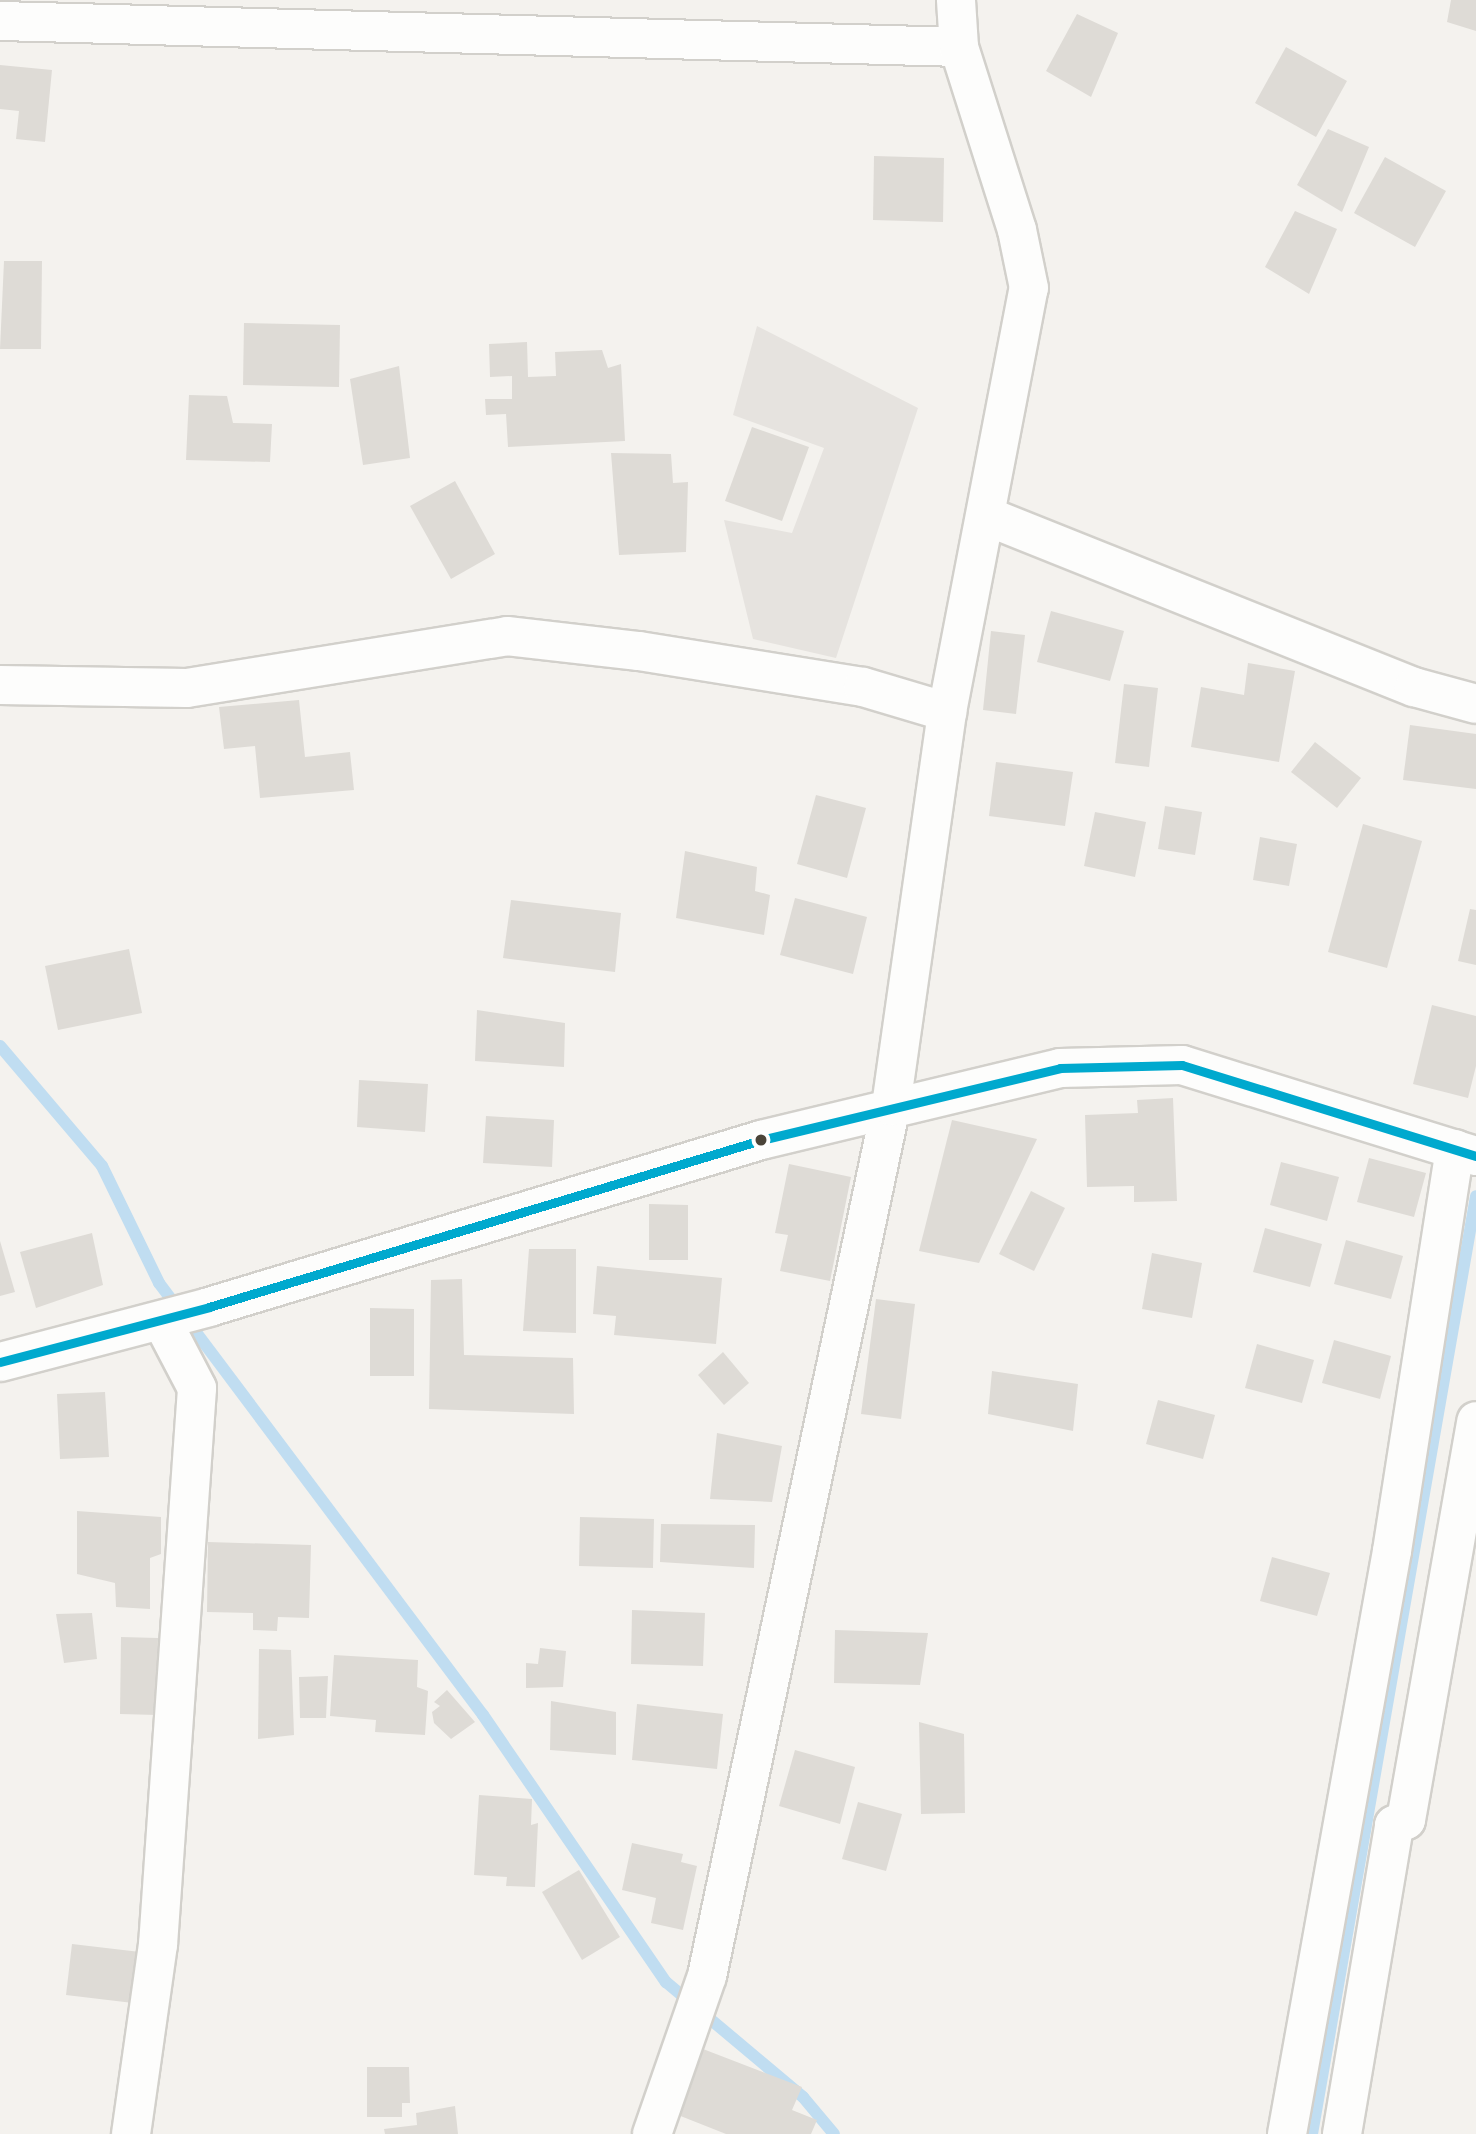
<!DOCTYPE html>
<html>
<head>
<meta charset="utf-8">
<style>
  body { margin:0 }
  #map { position:relative; width:1476px; height:2134px; overflow:hidden; background:#f4f2ee; font-family:Roboto,sans-serif }
  div>[style] { position:absolute }
  [style*='--x'] { left:calc(var(--x)*1px); top:calc(var(--y)*1px); width:calc(var(--w)*1px); rotate:calc(var(--a)*1deg) }
  .parking>* { inset:0; background:#e6e3df }
  .stream>* { height:12px; margin:-6px; padding:0 6px; transform-origin:6px; border-radius:6px; background:#c0ddf1 }
  .building>* { inset:0; background:#dedbd6 }
  .roads { filter:drop-shadow(2px 0 #d2d0cb) drop-shadow(-2px 0 #d2d0cb) drop-shadow(0 2px #d2d0cb) drop-shadow(0 -2px #d2d0cb) }
  .minor>* { height:38px; margin:-19px; padding:0 19px; transform-origin:19px; border-radius:19px; background:#fdfdfc }
  .bus-1>* { height:9px; margin:-4.5px; padding:0 4.5px; transform-origin:4.5px; border-radius:4.5px; background:#00a9ce }
  .dots>* { width:19px; height:19px; translate:-50% -50%; box-sizing:border-box; border:4px solid #fff; border-radius:50% }
  span { translate:-50% -50%; white-space:nowrap; text-align:center; line-height:1.15; -webkit-text-stroke:7px #fff; paint-order:stroke }
</style>
</head>
<body>
<div id="map">
  <div class="parking">
    <div style="clip-path:polygon(757px 326px,918px 408px,836px 658px,753px 639px,724px 520px,792px 533px,824px 448px,733px 415px)"></div>
  </div>
  <div class="stream">
    <div style="--x:0;--y:1046;--w:157;--a:49.6"></div>
    <div style="--x:102;--y:1166;--w:130;--a:64"></div>
    <div style="--x:159;--y:1283;--w:540;--a:53.13"></div>
    <div style="--x:483;--y:1715;--w:324;--a:55.6"></div>
    <div style="--x:666;--y:1982;--w:179;--a:40"></div>
    <div style="--x:803;--y:2097;--w:48;--a:50"></div>
    <div style="--x:1312;--y:2134;--w:952;--a:-80.08"></div>
  </div>
  <div class="building">
    <div style="clip-path:polygon(1451px 0,1476px 0,1476px 31px,1447px 22px)"></div>
    <div style="clip-path:polygon(1077px 14px,1118px 33px,1091px 97px,1046px 71px)"></div>
    <div style="clip-path:polygon(1286px 47px,1347px 81px,1316px 137px,1255px 103px)"></div>
    <div style="clip-path:polygon(0 65px,52px 70px,45px 142px,16px 139px,19px 111px,0 109px)"></div>
    <div style="clip-path:polygon(1328px 129px,1369px 147px,1342px 212px,1297px 185px)"></div>
    <div style="clip-path:polygon(874px 156px,944px 158px,943px 222px,873px 220px)"></div>
    <div style="clip-path:polygon(1385px 157px,1446px 191px,1415px 247px,1354px 213px)"></div>
    <div style="clip-path:polygon(1295px 211px,1337px 229px,1309px 294px,1265px 267px)"></div>
    <div style="clip-path:polygon(4px 261px,42px 261px,41px 349px,0 349px)"></div>
    <div style="clip-path:polygon(244px 323px,340px 325px,339px 387px,243px 385px)"></div>
    <div style="clip-path:polygon(527px 342px,528px 377px,556px 376px,555px 352px,602px 350px,608px 368px,621px 364px,625px 441px,508px 447px,506px 414px,486px 415px,485px 399px,512px 399px,512px 376px,490px 377px,489px 344px)"></div>
    <div style="clip-path:polygon(399px 366px,410px 458px,363px 465px,350px 379px)"></div>
    <div style="clip-path:polygon(189px 395px,227px 396px,233px 423px,272px 424px,270px 462px,186px 460px)"></div>
    <div style="clip-path:polygon(752px 427px,809px 447px,782px 521px,725px 501px)"></div>
    <div style="clip-path:polygon(611px 453px,671px 454px,673px 483px,688px 482px,686px 552px,619px 555px)"></div>
    <div style="clip-path:polygon(455px 481px,495px 554px,451px 579px,410px 506px)"></div>
    <div style="clip-path:polygon(1051px 611px,1124px 631px,1110px 681px,1037px 662px)"></div>
    <div style="clip-path:polygon(991px 631px,1025px 635px,1016px 714px,983px 710px)"></div>
    <div style="clip-path:polygon(1248px 663px,1295px 671px,1279px 762px,1191px 747px,1201px 687px,1244px 695px)"></div>
    <div style="clip-path:polygon(1124px 684px,1158px 688px,1149px 767px,1115px 763px)"></div>
    <div style="clip-path:polygon(299px 700px,305px 757px,350px 752px,354px 790px,260px 798px,255px 746px,224px 749px,219px 707px)"></div>
    <div style="clip-path:polygon(1410px 725px,1476px 734px,1476px 789px,1403px 780px)"></div>
    <div style="clip-path:polygon(1315px 742px,1361px 778px,1337px 808px,1291px 772px)"></div>
    <div style="clip-path:polygon(996px 762px,1073px 772px,1065px 826px,989px 816px)"></div>
    <div style="clip-path:polygon(816px 795px,866px 808px,847px 878px,797px 864px)"></div>
    <div style="clip-path:polygon(1165px 806px,1202px 812px,1195px 855px,1158px 849px)"></div>
    <div style="clip-path:polygon(1095px 812px,1146px 822px,1135px 877px,1084px 866px)"></div>
    <div style="clip-path:polygon(1363px 824px,1422px 841px,1387px 968px,1328px 952px)"></div>
    <div style="clip-path:polygon(1260px 837px,1297px 844px,1289px 886px,1253px 880px)"></div>
    <div style="clip-path:polygon(685px 851px,757px 867px,755px 891px,770px 895px,764px 935px,676px 918px)"></div>
    <div style="clip-path:polygon(795px 898px,867px 917px,853px 974px,780px 955px)"></div>
    <div style="clip-path:polygon(511px 900px,621px 913px,615px 972px,503px 958px)"></div>
    <div style="clip-path:polygon(1470px 909px,1476px 910px,1476px 965px,1458px 961px)"></div>
    <div style="clip-path:polygon(129px 949px,142px 1013px,58px 1030px,45px 966px)"></div>
    <div style="clip-path:polygon(1432px 1005px,1476px 1016px,1476px 1066px,1468px 1098px,1413px 1084px)"></div>
    <div style="clip-path:polygon(477px 1010px,565px 1023px,564px 1067px,475px 1061px)"></div>
    <div style="clip-path:polygon(359px 1080px,428px 1084px,425px 1132px,357px 1127px)"></div>
    <div style="clip-path:polygon(1173px 1098px,1177px 1201px,1134px 1202px,1134px 1186px,1087px 1187px,1085px 1115px,1138px 1113px,1137px 1100px)"></div>
    <div style="clip-path:polygon(486px 1116px,554px 1120px,552px 1167px,483px 1163px)"></div>
    <div style="clip-path:polygon(952px 1120px,1037px 1139px,979px 1263px,919px 1251px)"></div>
    <div style="clip-path:polygon(1369px 1158px,1426px 1173px,1414px 1217px,1357px 1202px)"></div>
    <div style="clip-path:polygon(1281px 1162px,1339px 1177px,1327px 1221px,1270px 1205px)"></div>
    <div style="clip-path:polygon(789px 1164px,851px 1177px,830px 1281px,780px 1271px,788px 1235px,775px 1233px)"></div>
    <div style="clip-path:polygon(1031px 1191px,1065px 1208px,1034px 1271px,999px 1254px)"></div>
    <div style="clip-path:polygon(649px 1204px,688px 1205px,688px 1260px,649px 1260px)"></div>
    <div style="clip-path:polygon(1265px 1228px,1322px 1244px,1310px 1287px,1253px 1272px)"></div>
    <div style="clip-path:polygon(92px 1233px,103px 1285px,36px 1308px,20px 1252px)"></div>
    <div style="clip-path:polygon(1346px 1240px,1403px 1256px,1391px 1299px,1334px 1284px)"></div>
    <div style="clip-path:polygon(0 1241px,15px 1292px,0 1296px)"></div>
    <div style="clip-path:polygon(529px 1249px,576px 1249px,576px 1333px,523px 1331px)"></div>
    <div style="clip-path:polygon(1152px 1253px,1202px 1263px,1192px 1318px,1142px 1309px)"></div>
    <div style="clip-path:polygon(597px 1266px,722px 1278px,716px 1344px,614px 1335px,616px 1316px,593px 1314px)"></div>
    <div style="clip-path:polygon(462px 1279px,464px 1355px,573px 1358px,574px 1414px,429px 1409px,431px 1280px)"></div>
    <div style="clip-path:polygon(876px 1299px,915px 1304px,901px 1419px,861px 1414px)"></div>
    <div style="clip-path:polygon(370px 1308px,414px 1309px,414px 1376px,370px 1376px)"></div>
    <div style="clip-path:polygon(1334px 1340px,1391px 1356px,1380px 1399px,1322px 1383px)"></div>
    <div style="clip-path:polygon(1257px 1344px,1314px 1360px,1302px 1403px,1245px 1388px)"></div>
    <div style="clip-path:polygon(723px 1352px,749px 1383px,724px 1405px,698px 1375px)"></div>
    <div style="clip-path:polygon(992px 1371px,1078px 1384px,1073px 1431px,988px 1414px)"></div>
    <div style="clip-path:polygon(105px 1392px,109px 1457px,60px 1459px,57px 1394px)"></div>
    <div style="clip-path:polygon(1158px 1400px,1215px 1415px,1203px 1459px,1146px 1444px)"></div>
    <div style="clip-path:polygon(717px 1433px,782px 1446px,772px 1502px,710px 1499px)"></div>
    <div style="clip-path:polygon(77px 1511px,161px 1517px,161px 1554px,150px 1558px,150px 1609px,116px 1607px,115px 1583px,77px 1574px)"></div>
    <div style="clip-path:polygon(580px 1517px,654px 1519px,653px 1568px,579px 1566px)"></div>
    <div style="clip-path:polygon(661px 1524px,755px 1525px,754px 1568px,660px 1562px)"></div>
    <div style="clip-path:polygon(208px 1542px,311px 1545px,309px 1618px,278px 1617px,277px 1631px,253px 1630px,253px 1613px,207px 1612px)"></div>
    <div style="clip-path:polygon(1272px 1557px,1330px 1573px,1317px 1616px,1260px 1601px)"></div>
    <div style="clip-path:polygon(632px 1610px,705px 1613px,703px 1666px,631px 1664px)"></div>
    <div style="clip-path:polygon(92px 1613px,97px 1659px,64px 1663px,56px 1614px)"></div>
    <div style="clip-path:polygon(835px 1630px,928px 1633px,920px 1685px,834px 1683px)"></div>
    <div style="clip-path:polygon(121px 1637px,158px 1638px,157px 1715px,120px 1714px)"></div>
    <div style="clip-path:polygon(540px 1648px,566px 1651px,563px 1687px,526px 1688px,526px 1663px,538px 1664px)"></div>
    <div style="clip-path:polygon(259px 1649px,291px 1650px,294px 1735px,258px 1739px)"></div>
    <div style="clip-path:polygon(334px 1655px,418px 1660px,417px 1687px,428px 1691px,425px 1735px,375px 1732px,376px 1720px,330px 1716px)"></div>
    <div style="clip-path:polygon(328px 1676px,326px 1718px,300px 1718px,299px 1677px)"></div>
    <div style="clip-path:polygon(447px 1690px,475px 1722px,451px 1739px,434px 1723px,432px 1712px,440px 1706px,434px 1702px)"></div>
    <div style="clip-path:polygon(551px 1701px,616px 1712px,616px 1755px,550px 1750px)"></div>
    <div style="clip-path:polygon(637px 1704px,723px 1714px,717px 1769px,632px 1760px)"></div>
    <div style="clip-path:polygon(919px 1722px,964px 1734px,965px 1813px,921px 1814px)"></div>
    <div style="clip-path:polygon(795px 1750px,855px 1767px,840px 1824px,779px 1806px)"></div>
    <div style="clip-path:polygon(479px 1795px,532px 1799px,531px 1825px,538px 1823px,535px 1887px,506px 1886px,507px 1877px,474px 1875px)"></div>
    <div style="clip-path:polygon(858px 1802px,902px 1814px,886px 1871px,842px 1859px)"></div>
    <div style="clip-path:polygon(632px 1843px,683px 1854px,681px 1862px,697px 1866px,683px 1930px,651px 1923px,656px 1898px,622px 1890px)"></div>
    <div style="clip-path:polygon(579px 1870px,620px 1937px,582px 1960px,542px 1892px)"></div>
    <div style="clip-path:polygon(72px 1944px,140px 1952px,133px 2003px,66px 1995px)"></div>
    <div style="clip-path:polygon(703px 2049px,802px 2087px,792px 2110px,817px 2120px,811px 2134px,726px 2134px,678px 2115px)"></div>
    <div style="clip-path:polygon(367px 2067px,409px 2067px,410px 2103px,402px 2103px,402px 2117px,367px 2117px)"></div>
    <div style="clip-path:polygon(455px 2106px,458px 2134px,385px 2134px,384px 2129px,417px 2125px,416px 2113px)"></div>
  </div>
  <div class="roads">
    <div class="minor">
      <div style="--x:0;--y:21;--w:959;--a:1.55"></div>
      <div style="--x:986;--y:516;--w:461;--a:21.8"></div>
      <div style="--x:1414;--y:687;--w:64;--a:15.3"></div>
      <div style="--x:0;--y:685;--w:187;--a:0.9"></div>
      <div style="--x:187;--y:688;--w:324;--a:-9.2"></div>
      <div style="--x:507;--y:636;--w:133;--a:6.5"></div>
      <div style="--x:639;--y:651;--w:227;--a:9.1"></div>
      <div style="--x:863;--y:687;--w:88;--a:16.6"></div>
      <div style="--x:0;--y:1362;--w:216;--a:-14.7"></div>
      <div style="--x:209;--y:1307;--w:577;--a:-16.83"></div>
      <div style="--x:761;--y:1140;--w:308;--a:-13.5"></div>
      <div style="--x:1060;--y:1068;--w:122;--a:-1.4"></div>
      <div style="--x:1182;--y:1065;--w:308;--a:17.2"></div>
      <div style="--x:131;--y:2134;--w:191;--a:-81.9"></div>
      <div style="--x:158;--y:1945;--w:558;--a:-85.99"></div>
      <div style="--x:197;--y:1388;--w:76;--a:-117.6"></div>
      <div style="--x:652;--y:2134;--w:167;--a:-70.8"></div>
      <div style="--x:707;--y:1976;--w:889;--a:-78.06"></div>
      <div style="--x:891;--y:1106;--w:398;--a:-81.9"></div>
      <div style="--x:947;--y:712;--w:432;--a:-79.1"></div>
      <div style="--x:1029;--y:288;--w:59;--a:-101.7"></div>
      <div style="--x:1017;--y:230;--w:192;--a:-107.6"></div>
      <div style="--x:959;--y:47;--w:47;--a:-93.7"></div>
      <div style="--x:1287;--y:2134;--w:592;--a:-79.79"></div>
      <div style="--x:1392;--y:1551;--w:407;--a:-81.1"></div>
      <div style="--x:1342;--y:2134;--w:313;--a:-80.4"></div>
      <div style="--x:1394;--y:1825;--w:13;--a:-23"></div>
      <div style="--x:1406;--y:1820;--w:405;--a:-80"></div>
    </div>
  </div>
  <div class="bus-1">
    <div style="--x:0;--y:1362;--w:216;--a:-14.7"></div>
    <div style="--x:209;--y:1307;--w:577;--a:-16.83"></div>
    <div style="--x:761;--y:1140;--w:308;--a:-13.5"></div>
    <div style="--x:1060;--y:1068;--w:122;--a:-1.4"></div>
    <div style="--x:1182;--y:1065;--w:308;--a:17.2"></div>
  </div>
  <div class="dots">
    <div style="left:761px;top:1140px;background:#4b4439"></div>
  </div>
</div>
</body>
</html>
